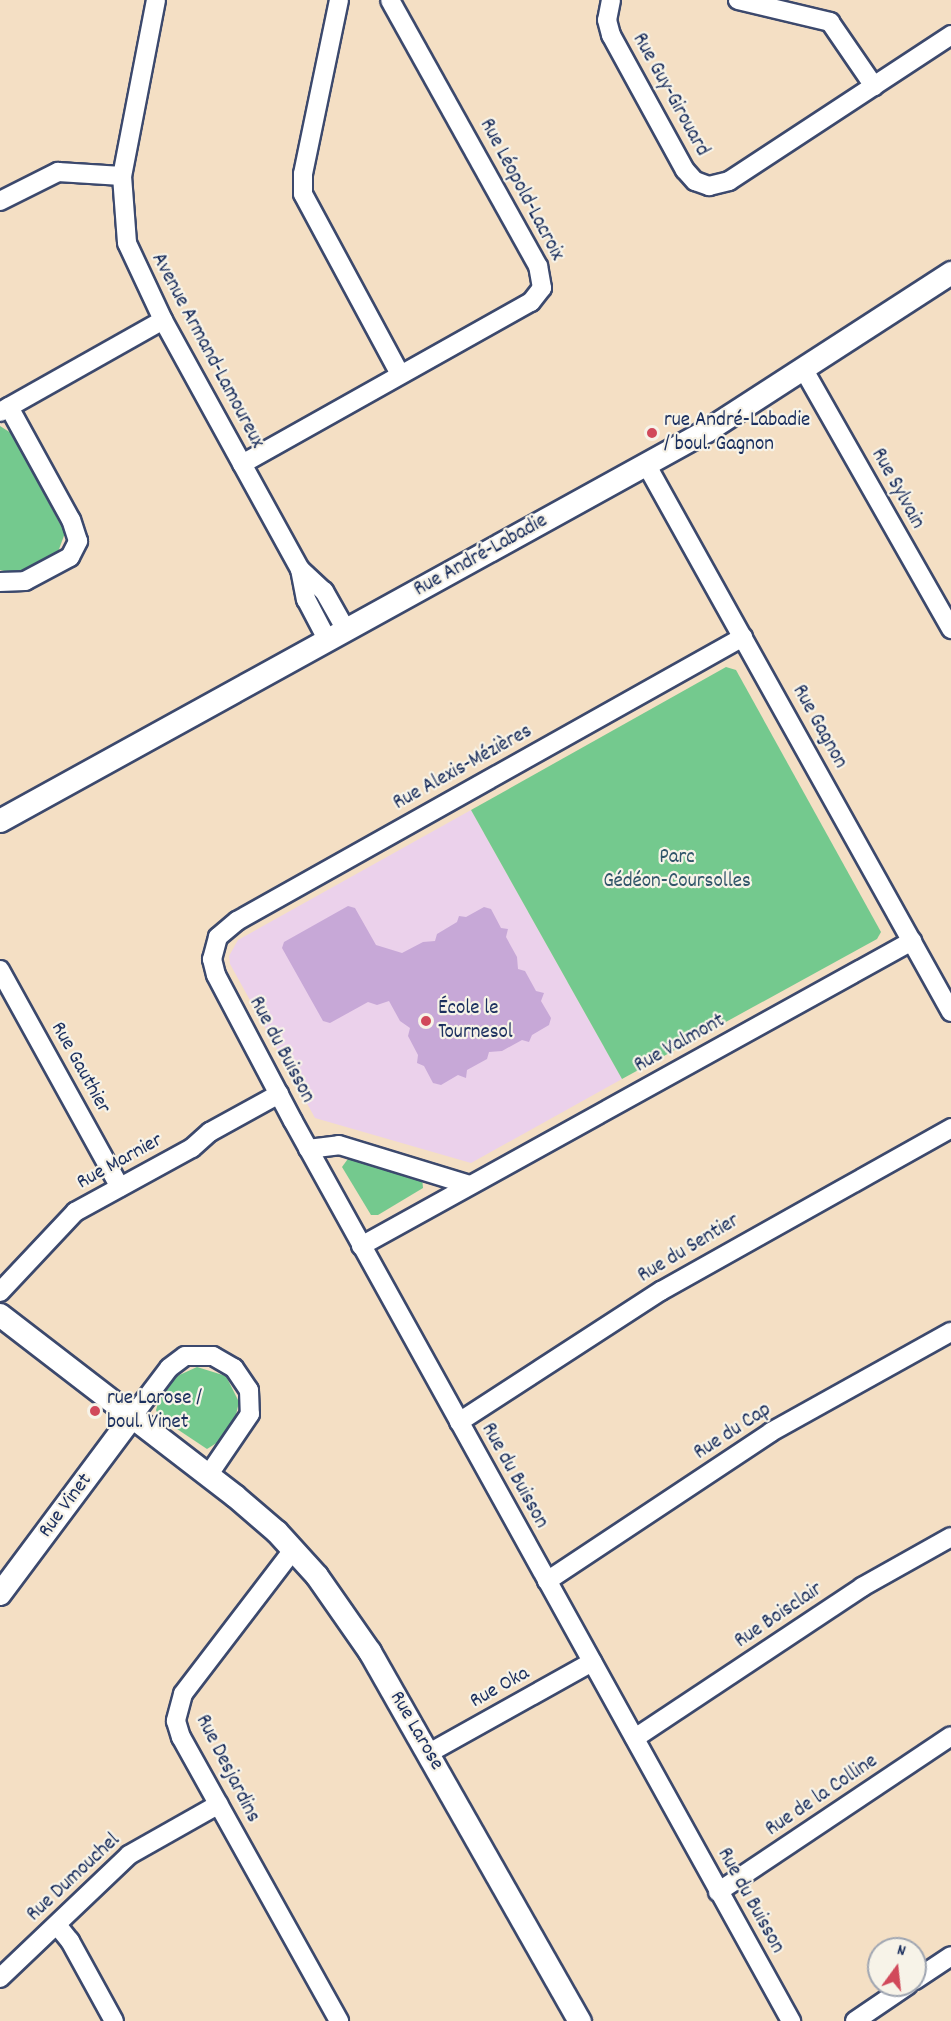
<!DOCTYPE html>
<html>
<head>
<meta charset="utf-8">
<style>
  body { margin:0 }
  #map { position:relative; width:951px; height:2021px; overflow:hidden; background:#f4dfc4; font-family:Dekko,sans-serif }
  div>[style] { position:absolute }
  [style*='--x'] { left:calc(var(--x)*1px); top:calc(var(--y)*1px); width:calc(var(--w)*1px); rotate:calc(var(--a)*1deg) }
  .built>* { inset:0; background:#ebd1eb }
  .green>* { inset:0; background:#74c98e }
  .building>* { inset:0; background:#c7a8d7 }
  .roads { filter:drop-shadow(2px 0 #3c496d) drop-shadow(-2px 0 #3c496d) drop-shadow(0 2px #3c496d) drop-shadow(0 -2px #3c496d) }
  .minor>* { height:18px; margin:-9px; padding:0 9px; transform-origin:9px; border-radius:9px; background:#fff }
  .tertiary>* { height:22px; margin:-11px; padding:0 11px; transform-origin:11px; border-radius:11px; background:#fff }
  .dots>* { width:16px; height:16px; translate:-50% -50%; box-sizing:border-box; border:3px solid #f7f3e8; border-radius:50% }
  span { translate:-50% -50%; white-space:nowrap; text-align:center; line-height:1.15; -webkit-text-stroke:4.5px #f7f3e8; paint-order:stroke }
  .street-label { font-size:21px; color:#1b2f5e }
  .poi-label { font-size:21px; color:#1b2f5e }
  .left { translate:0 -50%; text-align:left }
  .park-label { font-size:21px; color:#31566a }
  .north { position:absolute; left:867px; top:1937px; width:60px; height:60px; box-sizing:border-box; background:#f7f3e8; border:2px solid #9fa5b1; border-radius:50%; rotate:15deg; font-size:16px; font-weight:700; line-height:24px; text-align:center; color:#1b2f5e }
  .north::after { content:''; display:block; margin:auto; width:21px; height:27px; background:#d1495b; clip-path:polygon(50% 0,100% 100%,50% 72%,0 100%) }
</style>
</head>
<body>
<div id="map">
  <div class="built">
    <div style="clip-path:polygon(471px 810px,622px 1079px,471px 1163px,315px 1118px,230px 964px,229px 956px,238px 940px)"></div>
  </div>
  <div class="green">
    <div style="clip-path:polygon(0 426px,11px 433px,65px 533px,58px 552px,16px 574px,0 570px)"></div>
    <div style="clip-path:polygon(726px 667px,736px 670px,881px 932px,877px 939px,622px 1079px,471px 810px)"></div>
    <div style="clip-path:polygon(350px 1156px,422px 1177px,423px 1188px,378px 1215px,371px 1215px,342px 1167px)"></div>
    <div style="clip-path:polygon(197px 1367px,226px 1376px,239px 1402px,234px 1423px,223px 1439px,207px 1449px,159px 1417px,156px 1410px,161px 1394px,175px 1377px)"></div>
  </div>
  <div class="building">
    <div style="clip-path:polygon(348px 906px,355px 908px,376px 945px,402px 953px,423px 942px,435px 941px,437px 934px,457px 922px,459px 916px,466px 917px,484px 907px,491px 909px,501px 928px,508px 929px,506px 937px,517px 957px,518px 969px,525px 971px,536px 991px,544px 993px,541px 1001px,551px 1018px,549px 1025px,532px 1035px,529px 1042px,522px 1040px,502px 1051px,489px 1052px,487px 1059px,467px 1070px,466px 1078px,458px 1075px,441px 1085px,433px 1083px,424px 1066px,417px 1063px,418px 1055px,408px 1036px,410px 1028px,400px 1021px,389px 1001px,377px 1005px,368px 1002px,330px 1023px,323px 1021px,282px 948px,284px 942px)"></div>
  </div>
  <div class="roads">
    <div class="minor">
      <div style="--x:156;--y:0;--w:179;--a:100.9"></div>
      <div style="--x:122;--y:176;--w:67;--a:85.7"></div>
      <div style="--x:127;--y:243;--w:85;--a:64.9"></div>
      <div style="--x:163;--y:320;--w:284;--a:61.2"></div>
      <div style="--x:300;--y:569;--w:31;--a:79"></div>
      <div style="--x:306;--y:599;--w:47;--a:62.4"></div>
      <div style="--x:339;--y:0;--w:178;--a:101.7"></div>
      <div style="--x:303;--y:174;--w:20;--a:90"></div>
      <div style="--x:303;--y:194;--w:204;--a:61.7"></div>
      <div style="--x:611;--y:0;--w:20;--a:101"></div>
      <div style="--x:607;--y:20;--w:16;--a:75"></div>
      <div style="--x:611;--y:35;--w:154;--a:61.3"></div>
      <div style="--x:685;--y:170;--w:15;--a:48"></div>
      <div style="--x:695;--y:181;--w:15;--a:20"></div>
      <div style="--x:709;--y:186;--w:21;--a:-14"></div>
      <div style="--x:729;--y:181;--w:266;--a:-33.3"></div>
      <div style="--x:738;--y:0;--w:95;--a:13.4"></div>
      <div style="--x:830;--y:22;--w:78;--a:55.5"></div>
      <div style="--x:0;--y:201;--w:65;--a:-26.6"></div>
      <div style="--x:58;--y:172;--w:64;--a:3.6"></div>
      <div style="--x:804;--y:370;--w:298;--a:60.4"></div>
      <div style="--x:0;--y:412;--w:187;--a:-29.4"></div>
      <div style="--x:242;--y:464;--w:331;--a:-29.3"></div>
      <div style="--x:531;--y:302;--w:18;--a:-52"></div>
      <div style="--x:542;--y:288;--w:22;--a:-100"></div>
      <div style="--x:538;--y:266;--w:304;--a:-119.1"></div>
      <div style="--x:646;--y:464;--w:627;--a:60.9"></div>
      <div style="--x:300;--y:569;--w:33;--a:43"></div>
      <div style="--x:324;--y:591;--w:45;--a:60.6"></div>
      <div style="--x:0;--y:582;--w:25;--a:-2"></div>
      <div style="--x:25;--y:581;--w:51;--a:-28.1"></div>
      <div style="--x:70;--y:557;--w:18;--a:-63"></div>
      <div style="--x:78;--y:541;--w:22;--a:-108"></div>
      <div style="--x:71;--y:520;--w:129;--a:-118.8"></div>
      <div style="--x:743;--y:637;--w:580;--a:150.7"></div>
      <div style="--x:237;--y:921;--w:25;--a:140"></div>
      <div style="--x:218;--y:937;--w:23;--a:105"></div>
      <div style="--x:212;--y:959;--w:16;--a:76"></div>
      <div style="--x:216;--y:975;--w:165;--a:62.2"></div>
      <div style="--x:293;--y:1121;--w:1029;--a:61.04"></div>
      <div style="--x:0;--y:970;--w:248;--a:61.1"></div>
      <div style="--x:308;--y:1149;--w:31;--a:-7"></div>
      <div style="--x:339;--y:1145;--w:137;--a:17"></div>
      <div style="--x:361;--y:1246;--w:630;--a:-28.97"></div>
      <div style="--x:0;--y:1292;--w:110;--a:-46.8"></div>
      <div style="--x:75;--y:1212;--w:133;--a:-28.7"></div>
      <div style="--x:192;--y:1148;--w:24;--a:-42"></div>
      <div style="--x:210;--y:1132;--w:79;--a:-28.8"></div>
      <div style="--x:132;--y:1417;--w:61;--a:-52.9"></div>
      <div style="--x:169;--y:1368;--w:20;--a:-37"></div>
      <div style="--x:185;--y:1356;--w:28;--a:0"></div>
      <div style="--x:213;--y:1356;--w:24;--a:30"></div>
      <div style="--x:234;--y:1368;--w:27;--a:56"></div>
      <div style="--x:249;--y:1390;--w:24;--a:88"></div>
      <div style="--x:250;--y:1414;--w:73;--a:124.3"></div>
      <div style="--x:459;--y:1422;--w:241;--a:-33"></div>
      <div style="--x:661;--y:1291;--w:333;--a:-29.3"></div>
      <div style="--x:293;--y:1550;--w:181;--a:127.4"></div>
      <div style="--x:183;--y:1694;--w:28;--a:105"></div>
      <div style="--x:176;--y:1721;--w:17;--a:73"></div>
      <div style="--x:181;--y:1737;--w:325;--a:60.9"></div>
      <div style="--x:547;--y:1581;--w:269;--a:-33.6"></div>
      <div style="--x:771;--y:1432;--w:206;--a:-29.1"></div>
      <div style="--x:635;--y:1738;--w:273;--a:-33.6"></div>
      <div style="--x:862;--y:1587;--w:102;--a:-29.3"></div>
      <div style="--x:429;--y:1753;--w:187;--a:-29.2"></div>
      <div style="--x:718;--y:1892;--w:280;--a:-33.8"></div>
      <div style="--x:57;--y:1925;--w:21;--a:51"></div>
      <div style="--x:70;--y:1941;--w:91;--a:61.2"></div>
      <div style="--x:0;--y:1978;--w:178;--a:-43.6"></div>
      <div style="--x:129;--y:1855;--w:103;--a:-29.5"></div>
      <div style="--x:915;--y:1980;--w:43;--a:-33.7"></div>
      <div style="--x:855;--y:2021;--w:64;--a:-34.2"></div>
    </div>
    <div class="tertiary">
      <div style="--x:0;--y:821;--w:807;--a:-28.88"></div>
      <div style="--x:707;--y:431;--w:291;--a:-32.9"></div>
      <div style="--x:0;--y:1315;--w:297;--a:37.6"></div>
      <div style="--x:235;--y:1496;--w:55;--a:40.6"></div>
      <div style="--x:277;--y:1532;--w:59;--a:47.7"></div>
      <div style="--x:317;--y:1576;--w:93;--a:55.1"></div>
      <div style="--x:370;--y:1652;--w:425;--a:60.4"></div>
      <div style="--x:0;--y:1594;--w:221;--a:-53.3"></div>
    </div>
  </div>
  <div class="dots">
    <div style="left:652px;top:433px;background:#d1495b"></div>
    <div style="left:426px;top:1021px;background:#d1495b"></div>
    <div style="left:95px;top:1411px;background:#d1495b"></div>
  </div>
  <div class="street-label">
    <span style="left:670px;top:95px;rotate:61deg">Rue Guy-Girouard</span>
    <span style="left:521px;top:190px;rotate:62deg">Rue Léopold-Lacroix</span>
    <span style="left:207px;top:351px;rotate:62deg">Avenue Armand-Lamoureux</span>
    <span style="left:897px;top:489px;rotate:61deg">Rue Sylvain</span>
    <span style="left:481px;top:556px;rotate:-29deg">Rue André-Labadie</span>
    <span style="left:819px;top:727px;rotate:61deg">Rue Gagnon</span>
    <span style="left:463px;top:768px;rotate:-29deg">Rue Alexis-Mézières</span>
    <span style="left:680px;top:1044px;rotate:-29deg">Rue Valmont</span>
    <span style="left:281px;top:1050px;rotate:62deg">Rue du Buisson</span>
    <span style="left:80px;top:1068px;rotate:61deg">Rue Gauthier</span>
    <span style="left:120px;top:1162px;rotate:-29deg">Rue Marnier</span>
    <span style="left:689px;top:1249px;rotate:-31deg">Rue du Sentier</span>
    <span style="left:733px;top:1432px;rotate:-33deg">Rue du Cap</span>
    <span style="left:514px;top:1476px;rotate:61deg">Rue du Buisson</span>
    <span style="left:66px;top:1506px;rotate:-53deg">Rue Vinet</span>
    <span style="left:779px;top:1616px;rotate:-34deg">Rue Boisclair</span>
    <span style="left:500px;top:1688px;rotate:-29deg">Rue Oka</span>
    <span style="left:416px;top:1731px;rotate:60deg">Rue Larose</span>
    <span style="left:227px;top:1769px;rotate:63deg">Rue Desjardins</span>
    <span style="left:822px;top:1796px;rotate:-34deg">Rue de la Colline</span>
    <span style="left:74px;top:1878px;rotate:-43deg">Rue Dumouchel</span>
    <span style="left:750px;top:1901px;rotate:61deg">Rue du Buisson</span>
  </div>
  <div class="poi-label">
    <span class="left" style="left:664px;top:433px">rue André-Labadie<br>/ boul. Gagnon</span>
    <span class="left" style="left:438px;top:1021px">École le<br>Tournesol</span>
    <span class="left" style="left:107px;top:1411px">rue Larose /<br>boul. Vinet</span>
  </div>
  <div class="park-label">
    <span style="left:677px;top:870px">Parc<br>Gédéon-Coursolles</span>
  </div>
  <div class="north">N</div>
</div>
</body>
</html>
